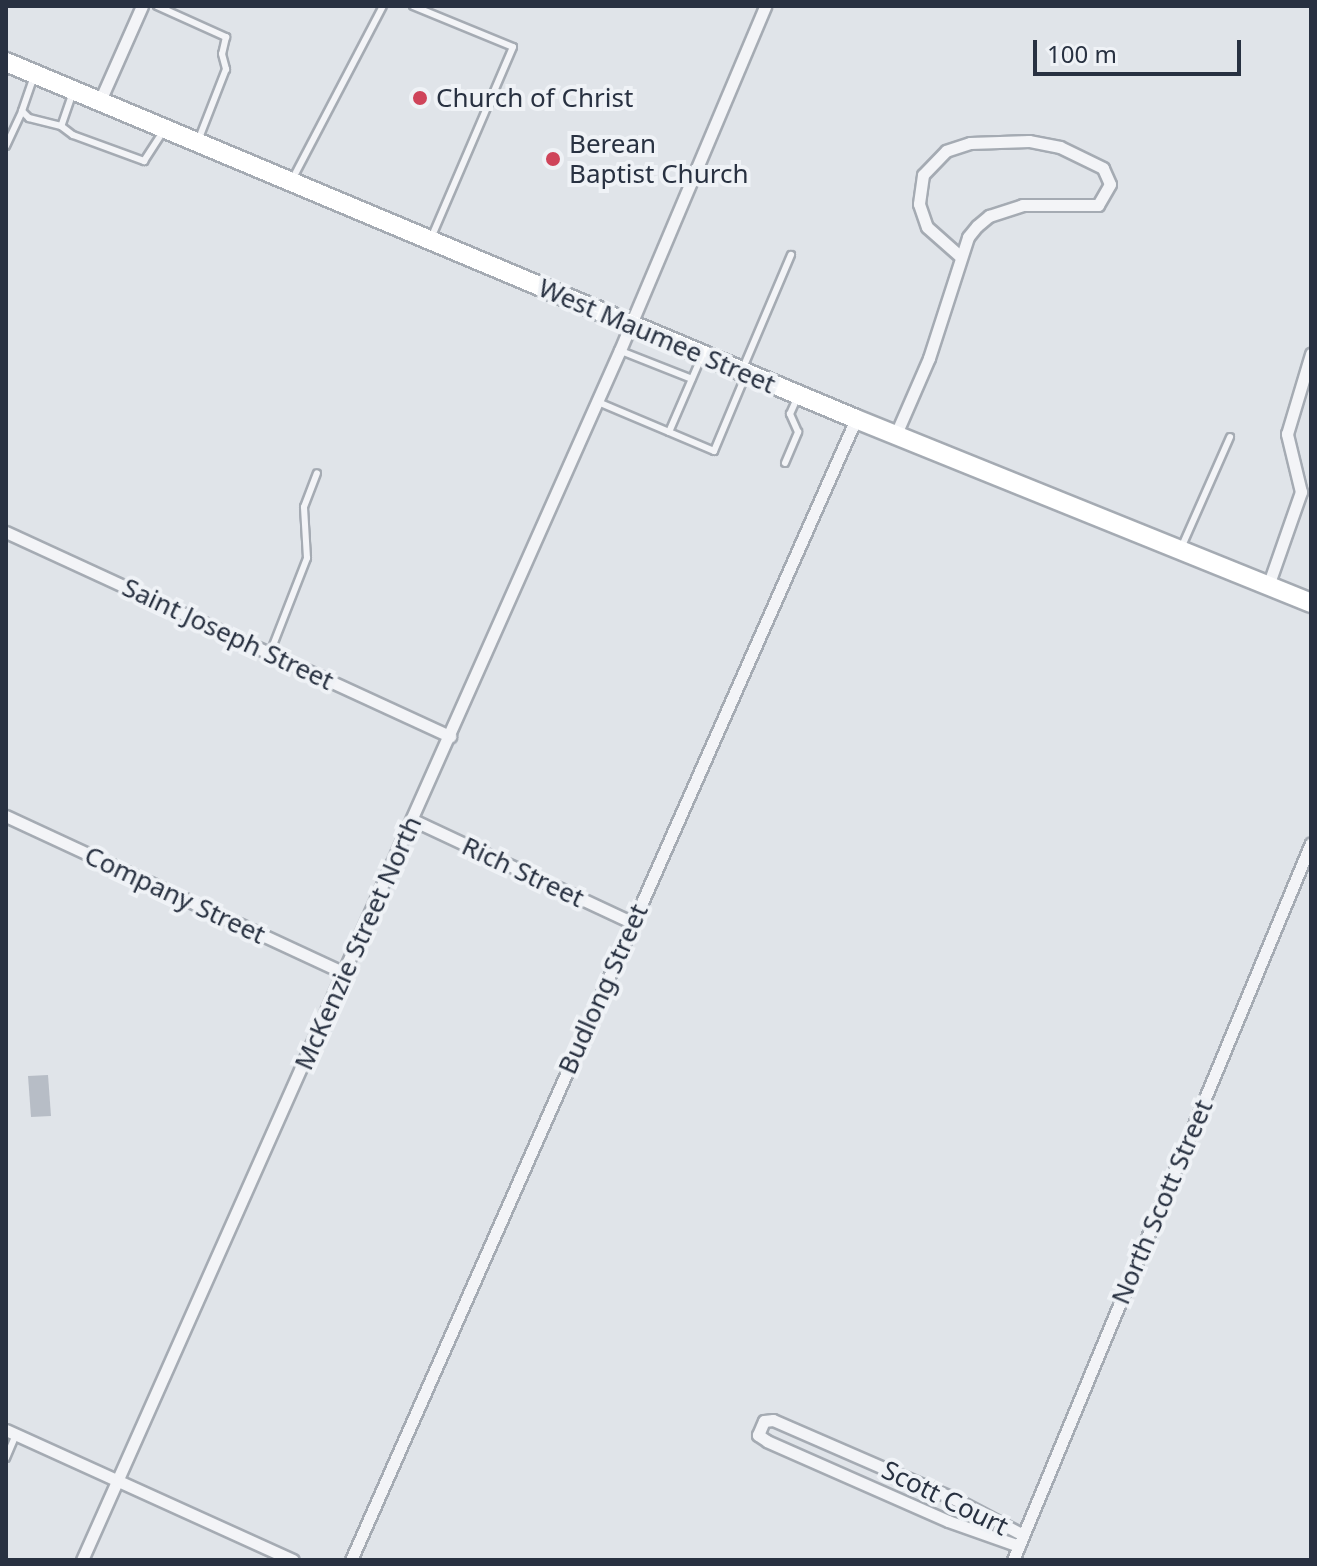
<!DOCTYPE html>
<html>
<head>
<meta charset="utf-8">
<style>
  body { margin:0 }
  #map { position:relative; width:1317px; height:1566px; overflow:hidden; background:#e0e4e9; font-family:"Noto Sans",sans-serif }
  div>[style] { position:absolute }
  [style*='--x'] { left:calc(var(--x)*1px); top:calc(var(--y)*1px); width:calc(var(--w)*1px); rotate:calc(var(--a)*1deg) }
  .building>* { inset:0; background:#b7bdc6 }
  .roads { filter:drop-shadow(2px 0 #a5abb3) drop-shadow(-2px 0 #a5abb3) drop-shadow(0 2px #a5abb3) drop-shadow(0 -2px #a5abb3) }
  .service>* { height:6px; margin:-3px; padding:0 3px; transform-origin:3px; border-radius:3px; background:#f3f4f7 }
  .minor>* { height:11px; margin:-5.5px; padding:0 5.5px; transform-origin:5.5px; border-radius:5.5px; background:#f3f4f7 }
  .primary>* { height:18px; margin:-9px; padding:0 9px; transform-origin:9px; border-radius:9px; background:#fff }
  .dots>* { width:22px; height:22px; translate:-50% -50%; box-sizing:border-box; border:4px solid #eff2f6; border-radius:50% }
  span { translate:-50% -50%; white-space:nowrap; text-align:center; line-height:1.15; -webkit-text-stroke:8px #eff2f6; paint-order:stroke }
  .poi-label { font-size:26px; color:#283141 }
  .left { translate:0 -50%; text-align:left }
  .street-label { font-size:26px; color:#283141 }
  .frame { position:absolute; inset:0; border:8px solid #283141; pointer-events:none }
  .scale { position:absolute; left:1033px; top:40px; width:208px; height:36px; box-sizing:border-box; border:4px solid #283141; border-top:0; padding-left:10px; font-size:24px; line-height:28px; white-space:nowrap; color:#283141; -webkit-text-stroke:6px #eff2f6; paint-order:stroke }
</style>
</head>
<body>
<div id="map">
  <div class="building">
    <div style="clip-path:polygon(48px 1075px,51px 1116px,31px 1117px,28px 1076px)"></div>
  </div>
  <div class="roads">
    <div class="service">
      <div style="--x:157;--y:6;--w:76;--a:24.2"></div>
      <div style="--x:226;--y:37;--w:17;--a:103"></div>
      <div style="--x:222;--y:54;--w:16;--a:75"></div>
      <div style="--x:226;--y:69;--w:77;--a:111.3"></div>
      <div style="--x:413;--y:6;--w:108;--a:22.3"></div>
      <div style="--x:513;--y:47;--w:208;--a:113.2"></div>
      <div style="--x:34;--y:76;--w:37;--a:109"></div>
      <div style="--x:22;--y:111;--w:10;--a:45"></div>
      <div style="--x:29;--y:118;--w:33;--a:14"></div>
      <div style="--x:73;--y:92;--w:36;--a:109"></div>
      <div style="--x:61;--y:126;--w:15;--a:37"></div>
      <div style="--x:73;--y:135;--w:76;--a:20.1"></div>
      <div style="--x:144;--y:161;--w:37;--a:-57"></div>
      <div style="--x:6;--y:146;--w:38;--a:-65"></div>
      <div style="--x:292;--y:180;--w:196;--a:-62.4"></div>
      <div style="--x:621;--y:351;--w:76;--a:21.5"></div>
      <div style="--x:743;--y:368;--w:123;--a:-67"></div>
      <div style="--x:598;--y:402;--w:126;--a:22.9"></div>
      <div style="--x:714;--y:451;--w:80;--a:-67.3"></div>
      <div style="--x:669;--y:432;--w:81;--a:-66.6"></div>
      <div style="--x:785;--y:463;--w:34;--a:-67"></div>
      <div style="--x:798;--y:432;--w:20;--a:-114"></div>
      <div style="--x:790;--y:414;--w:17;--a:-66"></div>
      <div style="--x:1182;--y:546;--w:119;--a:-66.2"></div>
      <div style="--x:270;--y:653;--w:102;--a:-68.7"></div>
      <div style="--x:307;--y:558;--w:51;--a:-93.4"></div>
      <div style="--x:304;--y:507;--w:36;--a:-69"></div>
      <div style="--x:6;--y:1458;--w:26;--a:-67"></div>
    </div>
    <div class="minor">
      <div style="--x:99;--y:103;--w:106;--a:-66.1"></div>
      <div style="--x:896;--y:434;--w:83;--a:-66.5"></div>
      <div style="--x:929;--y:358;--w:127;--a:-72.1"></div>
      <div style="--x:968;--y:237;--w:14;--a:-51"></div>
      <div style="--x:977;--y:226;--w:16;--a:-40"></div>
      <div style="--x:989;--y:216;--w:35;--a:-18"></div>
      <div style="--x:1022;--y:205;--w:76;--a:0"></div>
      <div style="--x:1098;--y:205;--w:24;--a:-60"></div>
      <div style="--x:1110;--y:184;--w:17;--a:-114"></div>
      <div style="--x:1103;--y:168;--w:48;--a:-154"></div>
      <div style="--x:1060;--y:147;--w:32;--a:-169"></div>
      <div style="--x:1029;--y:141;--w:59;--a:178.1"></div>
      <div style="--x:970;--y:143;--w:25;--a:162"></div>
      <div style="--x:946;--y:151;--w:33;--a:134"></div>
      <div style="--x:923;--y:175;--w:29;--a:98"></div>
      <div style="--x:919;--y:204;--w:24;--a:71"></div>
      <div style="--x:927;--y:227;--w:45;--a:41.4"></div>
      <div style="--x:6;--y:532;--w:489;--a:24.7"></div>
      <div style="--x:1268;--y:586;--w:100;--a:-70.7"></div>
      <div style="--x:1301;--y:492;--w:60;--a:-103.6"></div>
      <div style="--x:1287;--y:434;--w:84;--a:-73.3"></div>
      <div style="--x:6;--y:816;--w:374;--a:24.9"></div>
      <div style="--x:413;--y:820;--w:243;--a:25.1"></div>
      <div style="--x:6;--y:1430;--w:315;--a:24.4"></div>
      <div style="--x:1019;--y:1546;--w:75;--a:-160.6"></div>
      <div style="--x:948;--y:1521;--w:198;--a:-156.2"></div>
      <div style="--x:767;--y:1441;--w:11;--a:-146"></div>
      <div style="--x:758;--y:1435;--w:15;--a:-67"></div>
      <div style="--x:764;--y:1421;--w:9;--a:-6"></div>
      <div style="--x:773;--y:1420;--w:201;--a:23.5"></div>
      <div style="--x:957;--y:1500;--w:75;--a:27.9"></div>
      <div style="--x:82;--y:1560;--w:1324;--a:-66.03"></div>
      <div style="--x:620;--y:350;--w:373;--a:-67.1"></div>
      <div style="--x:351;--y:1560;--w:1248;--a:-66.13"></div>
      <div style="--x:1013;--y:1560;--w:776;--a:-67.43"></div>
    </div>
    <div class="primary">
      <div style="--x:6;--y:62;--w:922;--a:22.78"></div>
      <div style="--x:856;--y:419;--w:491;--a:22"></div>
    </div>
  </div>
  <div class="dots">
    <div style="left:420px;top:98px;background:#cf445a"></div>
    <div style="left:553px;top:159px;background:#cf445a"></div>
  </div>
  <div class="poi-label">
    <span class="left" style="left:436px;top:98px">Church of Christ</span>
    <span class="left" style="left:569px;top:159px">Berean<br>Baptist Church</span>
  </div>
  <div class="street-label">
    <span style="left:657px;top:336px;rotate:23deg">West Maumee Street</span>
    <span style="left:228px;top:634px;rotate:25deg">Saint Joseph Street</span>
    <span style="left:523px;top:872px;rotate:25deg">Rich Street</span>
    <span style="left:175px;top:895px;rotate:25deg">Company Street</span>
    <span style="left:358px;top:943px;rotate:-66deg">McKenzie Street North</span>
    <span style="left:603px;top:989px;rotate:-66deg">Budlong Street</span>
    <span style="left:1162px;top:1202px;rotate:-67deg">North Scott Street</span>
    <span style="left:945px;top:1498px;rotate:26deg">Scott Court</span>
  </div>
  <div class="frame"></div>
  <div class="scale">100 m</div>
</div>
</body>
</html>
